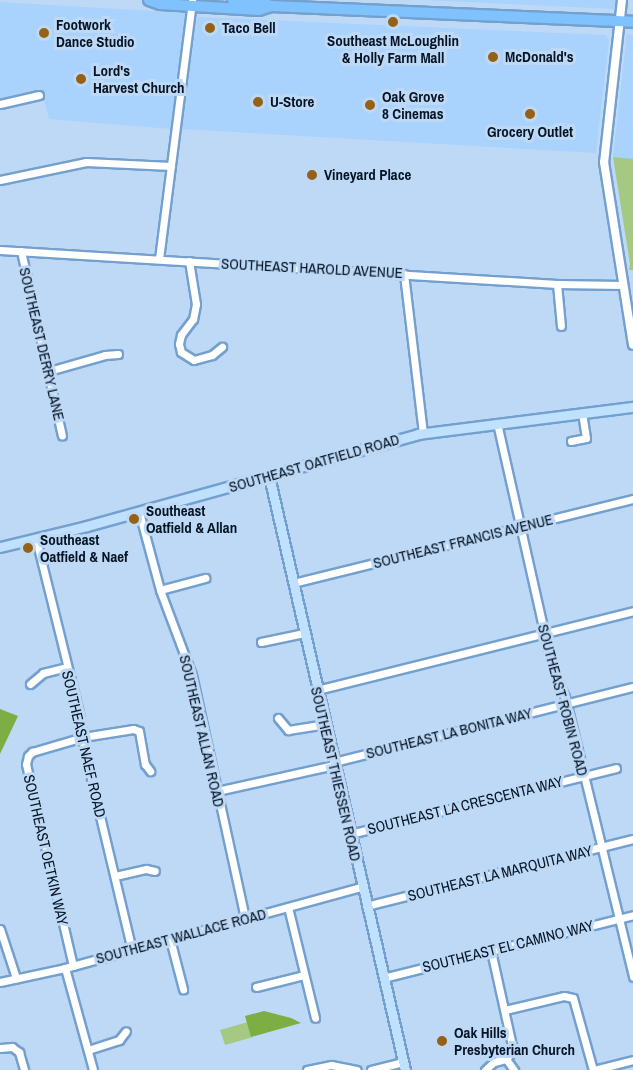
<!DOCTYPE html>
<html>
<head>
<meta charset="utf-8">
<style>
  body { margin:0 }
  #map { position:relative; width:633px; height:1070px; overflow:hidden; background:#bed9f6; font-family:"Archivo Narrow",sans-serif }
  div>[style] { position:absolute }
  [style*='--x'] { left:calc(var(--x)*1px); top:calc(var(--y)*1px); width:calc(var(--w)*1px); rotate:calc(var(--a)*1deg) }
  .built>* { inset:0; background:#a9d2fd }
  .green>* { inset:0; background:#a5c982 }
  .forest>* { inset:0; background:#7dae43 }
  .roads { filter:drop-shadow(2px 0 #74a0ce) drop-shadow(-2px 0 #74a0ce) drop-shadow(0 2px #74a0ce) drop-shadow(0 -2px #74a0ce) }
  .minor>* { height:7px; margin:-3.5px; padding:0 3.5px; transform-origin:3.5px; border-radius:3.5px; background:#fff }
  .tertiary>* { height:8px; margin:-4px; padding:0 4px; transform-origin:4px; border-radius:4px; background:#fff }
  .secondary>* { height:9px; margin:-4.5px; padding:0 4.5px; transform-origin:4.5px; border-radius:4.5px; background:#bfe1fe }
  .primary>* { height:10px; margin:-5px; padding:0 5px; transform-origin:5px; border-radius:5px; background:#7fc2fd }
  .dots>* { width:16px; height:16px; translate:-50% -50%; box-sizing:border-box; border:3px solid #bed9f6; border-radius:50% }
  span { translate:-50% -50%; white-space:nowrap; text-align:center; line-height:1.15; -webkit-text-stroke:6px #bed9f6; paint-order:stroke }
  .poi-label { font-size:15px; color:#051526; font-weight:700 }
  .left { translate:0 -50%; text-align:left }
  .street-label { font-size:15px; color:#051526 }
</style>
</head>
<body>
<div id="map">
  <div class="built">
    <div style="clip-path:polygon(422px 0,617px 0,616px 9px)"></div>
    <div style="clip-path:polygon(0 2px,186px 13px,172px 129px,49px 119px,44px 100px,0 109px)"></div>
    <div style="clip-path:polygon(197px 17px,605px 35px,609px 40px,596px 153px,182px 129px)"></div>
    <div style="clip-path:polygon(627px 34px,633px 35px,633px 159px,613px 157px)"></div>
  </div>
  <div class="green">
    <div style="clip-path:polygon(613px 157px,633px 159px,633px 270px,629px 270px,630px 264px)"></div>
    <div style="clip-path:polygon(248px 1022px,253px 1037px,225px 1045px,220px 1030px)"></div>
  </div>
  <div class="forest">
    <div style="clip-path:polygon(0 709px,18px 716px,0 754px)"></div>
    <div style="clip-path:polygon(264px 1011px,291px 1018px,301px 1023px,251px 1037px,245px 1016px)"></div>
  </div>
  <div class="roads">
    <div class="minor">
      <div style="--x:0;--y:104;--w:40;--a:-13"></div>
      <div style="--x:0;--y:180;--w:88;--a:-11.8"></div>
      <div style="--x:86;--y:162;--w:85;--a:2.7"></div>
      <div style="--x:0;--y:250;--w:558;--a:3.49"></div>
      <div style="--x:557;--y:284;--w:66;--a:0.9"></div>
      <div style="--x:21;--y:251;--w:189;--a:77.5"></div>
      <div style="--x:159;--y:259;--w:261;--a:-82.7"></div>
      <div style="--x:189;--y:261;--w:44;--a:80.8"></div>
      <div style="--x:196;--y:304;--w:15;--a:101"></div>
      <div style="--x:193;--y:319;--w:20;--a:127"></div>
      <div style="--x:181;--y:335;--w:9;--a:103"></div>
      <div style="--x:179;--y:344;--w:8;--a:76"></div>
      <div style="--x:181;--y:352;--w:15;--a:32"></div>
      <div style="--x:194;--y:360;--w:19;--a:-16"></div>
      <div style="--x:212;--y:355;--w:13;--a:-39"></div>
      <div style="--x:404;--y:274;--w:160;--a:83.2"></div>
      <div style="--x:557;--y:284;--w:42;--a:84.6"></div>
      <div style="--x:49;--y:371;--w:58;--a:-15.9"></div>
      <div style="--x:105;--y:355;--w:13;--a:-4"></div>
      <div style="--x:497;--y:423;--w:250;--a:77.3"></div>
      <div style="--x:552;--y:667;--w:33;--a:67"></div>
      <div style="--x:565;--y:697;--w:288;--a:76.3"></div>
      <div style="--x:571;--y:441;--w:15;--a:-11"></div>
      <div style="--x:586;--y:438;--w:24;--a:-99"></div>
      <div style="--x:139;--y:512;--w:81;--a:74.9"></div>
      <div style="--x:160;--y:590;--w:91;--a:69.4"></div>
      <div style="--x:192;--y:675;--w:249;--a:77.7"></div>
      <div style="--x:36;--y:539;--w:179;--a:76.1"></div>
      <div style="--x:79;--y:713;--w:36;--a:82"></div>
      <div style="--x:84;--y:749;--w:207;--a:76.6"></div>
      <div style="--x:293;--y:583;--w:350;--a:-13.9"></div>
      <div style="--x:160;--y:590;--w:47;--a:-14.9"></div>
      <div style="--x:261;--y:642;--w:44;--a:-11.8"></div>
      <div style="--x:30;--y:684;--w:17;--a:-40"></div>
      <div style="--x:43;--y:673;--w:25;--a:-14"></div>
      <div style="--x:317;--y:690;--w:326;--a:-14"></div>
      <div style="--x:278;--y:718;--w:16;--a:50"></div>
      <div style="--x:288;--y:730;--w:37;--a:-9"></div>
      <div style="--x:334;--y:762;--w:308;--a:-14.1"></div>
      <div style="--x:217;--y:791;--w:120;--a:-12.5"></div>
      <div style="--x:350;--y:834;--w:274;--a:-13.9"></div>
      <div style="--x:115;--y:876;--w:32;--a:-13"></div>
      <div style="--x:146;--y:869;--w:9;--a:13"></div>
      <div style="--x:366;--y:906;--w:275;--a:-14.1"></div>
      <div style="--x:288;--y:907;--w:114;--a:76.3"></div>
      <div style="--x:0;--y:929;--w:52;--a:71.9"></div>
      <div style="--x:170;--y:939;--w:52;--a:75.4"></div>
      <div style="--x:73;--y:966;--w:207;--a:-103.1"></div>
      <div style="--x:26;--y:764;--w:8;--a:-76"></div>
      <div style="--x:28;--y:756;--w:6;--a:-45"></div>
      <div style="--x:32;--y:752;--w:53;--a:-16.4"></div>
      <div style="--x:83;--y:737;--w:51;--a:-9.1"></div>
      <div style="--x:133;--y:729;--w:6;--a:18"></div>
      <div style="--x:139;--y:731;--w:34;--a:80"></div>
      <div style="--x:145;--y:764;--w:9;--a:54"></div>
      <div style="--x:65;--y:968;--w:106;--a:74.6"></div>
      <div style="--x:383;--y:978;--w:258;--a:-14.1"></div>
      <div style="--x:0;--y:982;--w:66;--a:-12.2"></div>
      <div style="--x:65;--y:968;--w:308;--a:-15.3"></div>
      <div style="--x:256;--y:987;--w:49;--a:-14"></div>
      <div style="--x:505;--y:1010;--w:61;--a:-13.3"></div>
      <div style="--x:564;--y:996;--w:9;--a:13"></div>
      <div style="--x:573;--y:998;--w:75;--a:74.5"></div>
      <div style="--x:0;--y:1048;--w:12;--a:-5"></div>
      <div style="--x:12;--y:1047;--w:9;--a:36"></div>
      <div style="--x:19;--y:1052;--w:19;--a:74"></div>
      <div style="--x:88;--y:1050;--w:33;--a:-18"></div>
      <div style="--x:119;--y:1040;--w:11;--a:-52"></div>
      <div style="--x:506;--y:1059;--w:14;--a:54"></div>
      <div style="--x:307;--y:1070;--w:25;--a:-12"></div>
      <div style="--x:331;--y:1065;--w:26;--a:11"></div>
      <div style="--x:371;--y:1070;--w:33;--a:-14"></div>
      <div style="--x:485;--y:1070;--w:12;--a:-42"></div>
      <div style="--x:494;--y:1062;--w:12;--a:-14"></div>
      <div style="--x:506;--y:1059;--w:11;--a:-52"></div>
      <div style="--x:513;--y:1050;--w:101;--a:-102.5"></div>
      <div style="--x:594;--y:1070;--w:40;--a:-14.4"></div>
    </div>
    <div class="tertiary">
      <div style="--x:622;--y:0;--w:163;--a:96.3"></div>
      <div style="--x:604;--y:162;--w:185;--a:81"></div>
    </div>
    <div class="secondary">
      <div style="--x:269;--y:476;--w:609;--a:77.1"></div>
      <div style="--x:0;--y:547;--w:89;--a:-13.6"></div>
      <div style="--x:87;--y:526;--w:344;--a:-15.5"></div>
      <div style="--x:418;--y:434;--w:217;--a:-7.2"></div>
    </div>
    <div class="primary">
      <div style="--x:149;--y:0;--w:12;--a:20"></div>
      <div style="--x:160;--y:4;--w:99;--a:3.5"></div>
      <div style="--x:259;--y:10;--w:13;--a:-18"></div>
      <div style="--x:233;--y:0;--w:28;--a:4"></div>
      <div style="--x:261;--y:2;--w:11;--a:22"></div>
      <div style="--x:271;--y:6;--w:362;--a:2.5"></div>
    </div>
  </div>
  <div class="dots">
    <div style="left:393px;top:22px;background:#946115"></div>
    <div style="left:210px;top:28px;background:#946115"></div>
    <div style="left:44px;top:33px;background:#946115"></div>
    <div style="left:493px;top:57px;background:#946115"></div>
    <div style="left:81px;top:79px;background:#946115"></div>
    <div style="left:258px;top:102px;background:#946115"></div>
    <div style="left:370px;top:105px;background:#946115"></div>
    <div style="left:530px;top:114px;background:#946115"></div>
    <div style="left:312px;top:175px;background:#946115"></div>
    <div style="left:134px;top:519px;background:#946115"></div>
    <div style="left:28px;top:548px;background:#946115"></div>
    <div style="left:442px;top:1041px;background:#946115"></div>
  </div>
  <div class="poi-label">
    <span class="left" style="left:56px;top:33px">Footwork<br>Dance Studio</span>
    <span class="left" style="left:222px;top:28px">Taco Bell</span>
    <span style="left:393px;top:49px">Southeast McLoughlin<br>&amp; Holly Farm Mall</span>
    <span class="left" style="left:505px;top:57px">McDonald's</span>
    <span class="left" style="left:93px;top:79px">Lord's<br>Harvest Church</span>
    <span class="left" style="left:382px;top:105px">Oak Grove<br>8 Cinemas</span>
    <span class="left" style="left:270px;top:102px">U-Store</span>
    <span style="left:530px;top:132px">Grocery Outlet</span>
    <span class="left" style="left:324px;top:175px">Vineyard Place</span>
    <span class="left" style="left:146px;top:519px">Southeast<br>Oatfield &amp; Allan</span>
    <span class="left" style="left:40px;top:548px">Southeast<br>Oatfield &amp; Naef</span>
    <span class="left" style="left:454px;top:1041px">Oak Hills<br>Presbyterian Church</span>
  </div>
  <div class="street-label">
    <span style="left:312px;top:268px;rotate:3deg">SOUTHEAST HAROLD AVENUE</span>
    <span style="left:42px;top:344px;rotate:77deg">SOUTHEAST DERRY LANE</span>
    <span style="left:314px;top:463px;rotate:-16deg">SOUTHEAST OATFIELD ROAD</span>
    <span style="left:463px;top:541px;rotate:-14deg">SOUTHEAST FRANCIS AVENUE</span>
    <span style="left:563px;top:700px;rotate:75deg">SOUTHEAST ROBIN ROAD</span>
    <span style="left:202px;top:731px;rotate:77deg">SOUTHEAST ALLAN ROAD</span>
    <span style="left:449px;top:733px;rotate:-14deg">SOUTHEAST LA BONITA WAY</span>
    <span style="left:84px;top:744px;rotate:77deg">SOUTHEAST NAEF ROAD</span>
    <span style="left:336px;top:774px;rotate:77deg">SOUTHEAST THIESSEN ROAD</span>
    <span style="left:465px;top:805px;rotate:-14deg">SOUTHEAST LA CRESCENTA WAY</span>
    <span style="left:46px;top:850px;rotate:77deg">SOUTHEAST OETKIN WAY</span>
    <span style="left:500px;top:873px;rotate:-14deg">SOUTHEAST LA MARQUITA WAY</span>
    <span style="left:181px;top:936px;rotate:-15deg">SOUTHEAST WALLACE ROAD</span>
    <span style="left:508px;top:946px;rotate:-14deg">SOUTHEAST EL CAMINO WAY</span>
  </div>
</div>
</body>
</html>
